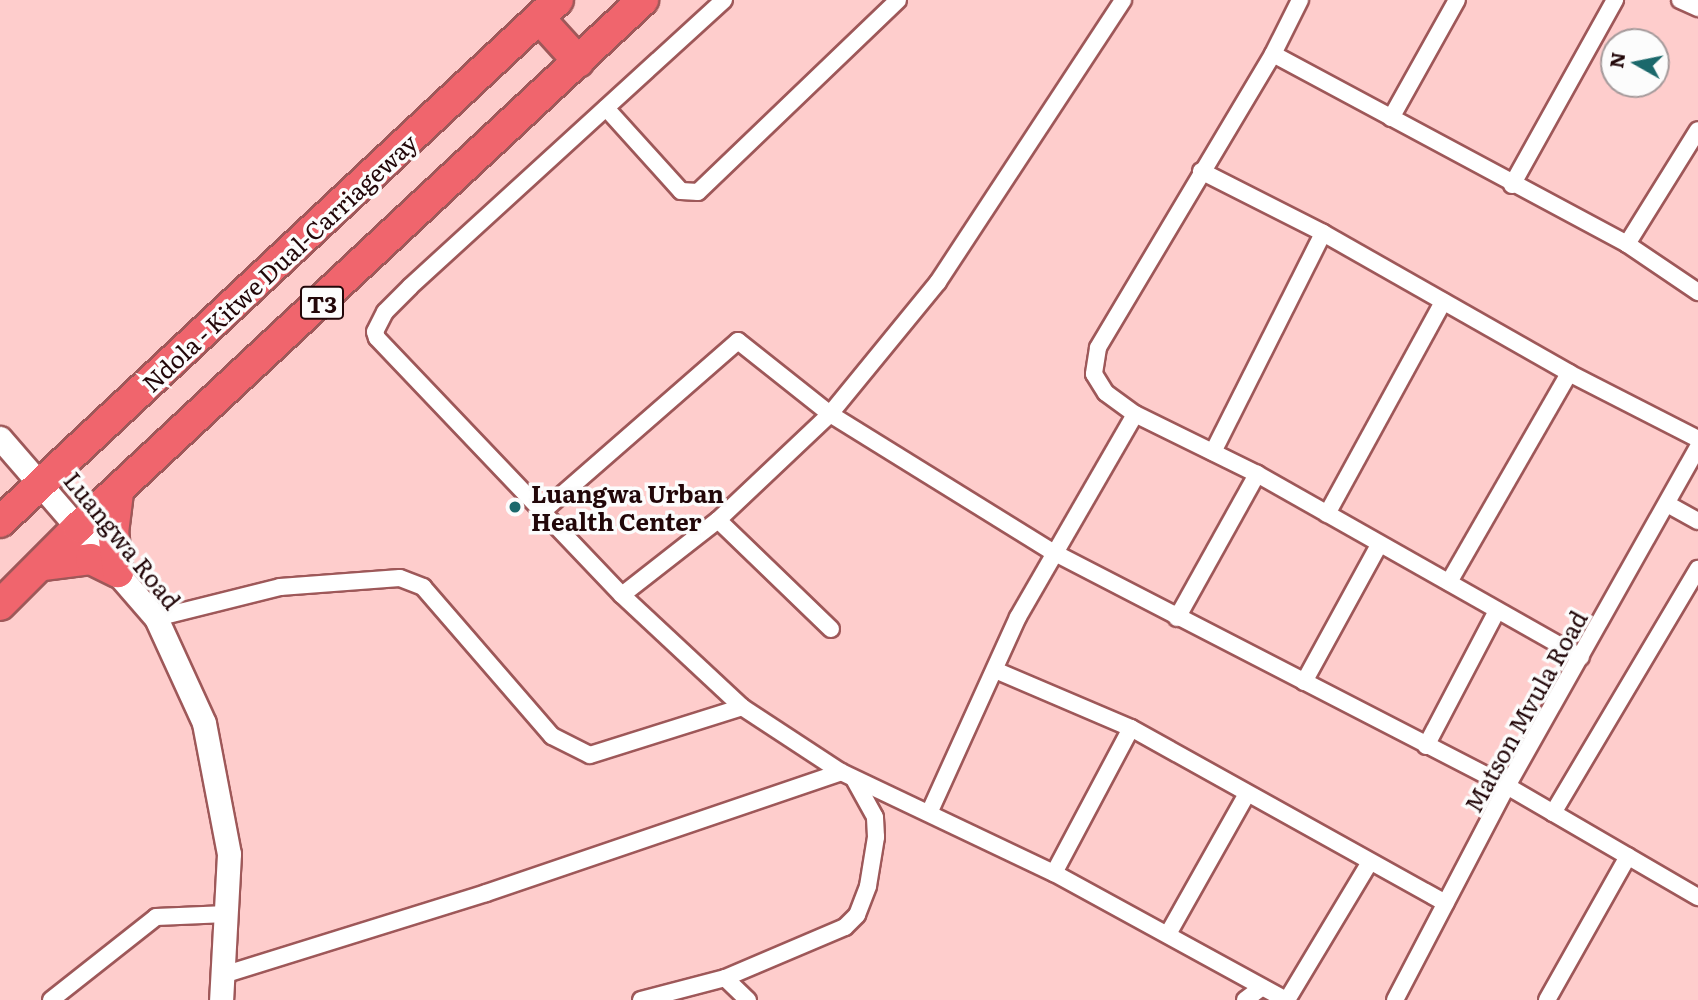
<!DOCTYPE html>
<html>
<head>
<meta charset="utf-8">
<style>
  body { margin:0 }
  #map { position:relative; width:1698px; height:1000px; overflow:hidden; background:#fecdcc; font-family:Literata,serif }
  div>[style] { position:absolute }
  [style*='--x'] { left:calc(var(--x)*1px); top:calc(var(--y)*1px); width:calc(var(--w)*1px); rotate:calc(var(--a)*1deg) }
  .roads { filter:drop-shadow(2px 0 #9e5859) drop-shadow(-2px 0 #9e5859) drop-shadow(0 2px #9e5859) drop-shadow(0 -2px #9e5859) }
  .street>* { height:16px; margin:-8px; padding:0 8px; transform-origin:8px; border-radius:8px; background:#fff }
  .secondary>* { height:23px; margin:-11.5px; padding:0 11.5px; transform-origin:11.5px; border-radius:11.5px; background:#fff }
  .highway>* { height:30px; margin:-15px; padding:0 15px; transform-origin:15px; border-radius:15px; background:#f0656d }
  .dots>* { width:19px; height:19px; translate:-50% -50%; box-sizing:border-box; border:4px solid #fcfcfc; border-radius:50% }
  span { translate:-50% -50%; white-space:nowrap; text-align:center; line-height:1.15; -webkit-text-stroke:7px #fcfcfc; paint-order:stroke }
  .shield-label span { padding:2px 5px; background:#fcfcfc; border:2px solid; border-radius:5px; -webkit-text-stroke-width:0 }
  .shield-label { font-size:23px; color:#220709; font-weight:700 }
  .street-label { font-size:24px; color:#220709 }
  .poi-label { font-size:24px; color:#220709; font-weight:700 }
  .left { translate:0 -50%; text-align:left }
  .north { position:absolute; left:1600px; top:28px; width:70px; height:70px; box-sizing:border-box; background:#fcfcfc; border:2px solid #a59a9b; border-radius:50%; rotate:279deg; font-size:19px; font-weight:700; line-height:28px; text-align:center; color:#220709 }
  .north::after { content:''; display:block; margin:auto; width:24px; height:32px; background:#1b686b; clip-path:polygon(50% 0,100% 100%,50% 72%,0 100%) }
</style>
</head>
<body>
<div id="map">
  <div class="roads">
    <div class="street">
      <div style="--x:724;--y:0;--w:425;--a:137.6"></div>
      <div style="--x:410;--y:287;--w:35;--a:135"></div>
      <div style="--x:385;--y:312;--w:22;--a:117"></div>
      <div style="--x:375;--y:332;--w:6;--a:72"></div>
      <div style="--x:377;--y:338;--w:355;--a:46.4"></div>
      <div style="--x:622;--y:595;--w:164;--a:43"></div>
      <div style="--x:742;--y:707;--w:118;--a:33.3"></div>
      <div style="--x:841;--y:772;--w:236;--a:25.4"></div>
      <div style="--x:1054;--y:873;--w:264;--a:28.7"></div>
      <div style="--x:1300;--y:0;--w:60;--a:116.6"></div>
      <div style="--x:1273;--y:54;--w:342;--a:120.8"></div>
      <div style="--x:1098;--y:348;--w:26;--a:99"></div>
      <div style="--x:1094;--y:374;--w:22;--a:58"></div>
      <div style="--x:1106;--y:393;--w:36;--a:36"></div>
      <div style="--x:1135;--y:414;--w:136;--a:26.2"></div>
      <div style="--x:1257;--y:474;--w:372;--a:29.5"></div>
      <div style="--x:1680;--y:0;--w:20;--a:24"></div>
      <div style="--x:1273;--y:54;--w:402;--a:28.2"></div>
      <div style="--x:1627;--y:244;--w:86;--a:34.1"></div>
      <div style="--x:606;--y:108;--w:112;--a:47.9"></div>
      <div style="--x:681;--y:191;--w:17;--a:3"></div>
      <div style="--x:698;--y:192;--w:277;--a:-43.8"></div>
      <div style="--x:1391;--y:118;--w:135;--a:-60.8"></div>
      <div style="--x:1201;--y:171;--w:137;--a:26.9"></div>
      <div style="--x:1323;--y:233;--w:283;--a:29.6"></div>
      <div style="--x:1569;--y:373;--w:145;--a:27.1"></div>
      <div style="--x:1512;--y:185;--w:212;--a:-60.9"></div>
      <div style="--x:1627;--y:244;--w:134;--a:-58.1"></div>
      <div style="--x:1213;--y:452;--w:245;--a:-63.3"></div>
      <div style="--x:1667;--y:504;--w:35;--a:29"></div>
      <div style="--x:542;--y:512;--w:260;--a:-41.1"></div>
      <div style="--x:738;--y:341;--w:117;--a:38.4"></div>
      <div style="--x:830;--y:414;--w:171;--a:-50.7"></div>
      <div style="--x:938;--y:282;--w:337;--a:-56.7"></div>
      <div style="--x:1327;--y:514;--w:242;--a:-61.3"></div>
      <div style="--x:718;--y:520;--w:157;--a:44"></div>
      <div style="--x:1449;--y:582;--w:241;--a:-60.1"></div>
      <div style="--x:622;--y:595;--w:122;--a:-38"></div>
      <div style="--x:718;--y:520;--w:154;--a:-43.4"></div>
      <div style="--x:830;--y:414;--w:262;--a:31.8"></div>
      <div style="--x:1053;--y:552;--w:511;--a:27.27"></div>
      <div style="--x:1507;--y:786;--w:221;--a:30.2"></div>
      <div style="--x:156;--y:618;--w:128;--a:-14"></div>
      <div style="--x:280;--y:587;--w:120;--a:-4.3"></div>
      <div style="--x:400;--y:578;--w:25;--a:21"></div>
      <div style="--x:423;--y:587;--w:197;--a:49.1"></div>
      <div style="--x:552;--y:736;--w:42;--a:26.6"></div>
      <div style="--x:590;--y:755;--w:159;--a:-17.5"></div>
      <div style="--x:1177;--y:618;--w:165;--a:-60.9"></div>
      <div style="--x:995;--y:670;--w:148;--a:23.1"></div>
      <div style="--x:1131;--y:728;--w:360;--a:29.1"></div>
      <div style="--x:1304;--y:682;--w:156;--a:-61.3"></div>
      <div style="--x:1426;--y:746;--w:153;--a:-62.3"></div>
      <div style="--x:930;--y:811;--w:213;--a:-65.6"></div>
      <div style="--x:1018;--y:617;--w:234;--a:-60"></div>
      <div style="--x:1553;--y:813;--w:284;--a:-59.3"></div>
      <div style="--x:1054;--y:873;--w:164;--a:-62"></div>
      <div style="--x:1168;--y:934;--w:161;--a:-60.6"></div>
      <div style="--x:223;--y:975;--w:275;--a:-17.3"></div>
      <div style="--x:486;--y:893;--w:375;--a:-18.8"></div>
      <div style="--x:725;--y:978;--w:32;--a:44"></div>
      <div style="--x:51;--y:1000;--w:134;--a:-38.3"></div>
      <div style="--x:156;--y:917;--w:71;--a:-2.4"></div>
      <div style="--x:641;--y:1000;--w:87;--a:-14.7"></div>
      <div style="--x:725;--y:978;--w:130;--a:-23"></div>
      <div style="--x:845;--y:927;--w:17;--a:-45"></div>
      <div style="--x:857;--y:915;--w:31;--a:-69"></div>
      <div style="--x:868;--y:886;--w:50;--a:-80.7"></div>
      <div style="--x:876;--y:837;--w:20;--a:-93"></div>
      <div style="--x:875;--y:817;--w:43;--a:-118.9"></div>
      <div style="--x:1245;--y:1000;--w:21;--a:-37"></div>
      <div style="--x:1287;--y:1000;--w:161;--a:-59"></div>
      <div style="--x:1395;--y:1000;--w:242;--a:-62.4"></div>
      <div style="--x:1507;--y:786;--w:389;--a:-60.6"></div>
      <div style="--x:1547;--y:1000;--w:165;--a:-60.6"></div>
    </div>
    <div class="secondary">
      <div style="--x:0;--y:438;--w:238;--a:49.1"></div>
      <div style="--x:156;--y:618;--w:115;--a:65.4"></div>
      <div style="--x:204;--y:723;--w:133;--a:79.2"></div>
      <div style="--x:229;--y:854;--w:146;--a:93.1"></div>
    </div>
    <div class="highway">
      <div style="--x:539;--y:18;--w:59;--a:47.7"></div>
      <div style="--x:0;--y:522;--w:764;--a:-43.09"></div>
      <div style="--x:43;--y:565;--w:48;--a:-7.1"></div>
      <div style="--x:91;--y:559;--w:30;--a:26"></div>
      <div style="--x:118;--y:572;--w:39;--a:-97"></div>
      <div style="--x:113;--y:533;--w:41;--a:-83"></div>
      <div style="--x:0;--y:605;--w:110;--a:-45"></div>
      <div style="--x:78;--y:527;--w:773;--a:-43.01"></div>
    </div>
  </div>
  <div class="dots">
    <div style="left:515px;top:507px;background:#1b686b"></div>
  </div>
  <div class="shield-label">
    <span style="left:322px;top:303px">T3</span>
  </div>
  <div class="street-label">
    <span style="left:279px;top:262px;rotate:-43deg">Ndola - Kitwe Dual-Carriageway</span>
    <span style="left:123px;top:540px;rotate:51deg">Luangwa Road</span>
    <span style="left:1525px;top:711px;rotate:-61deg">Matson Mvula Road</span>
  </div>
  <div class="poi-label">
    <span class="left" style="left:531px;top:507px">Luangwa Urban<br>Health Center</span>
  </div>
  <div class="north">N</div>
</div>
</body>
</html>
